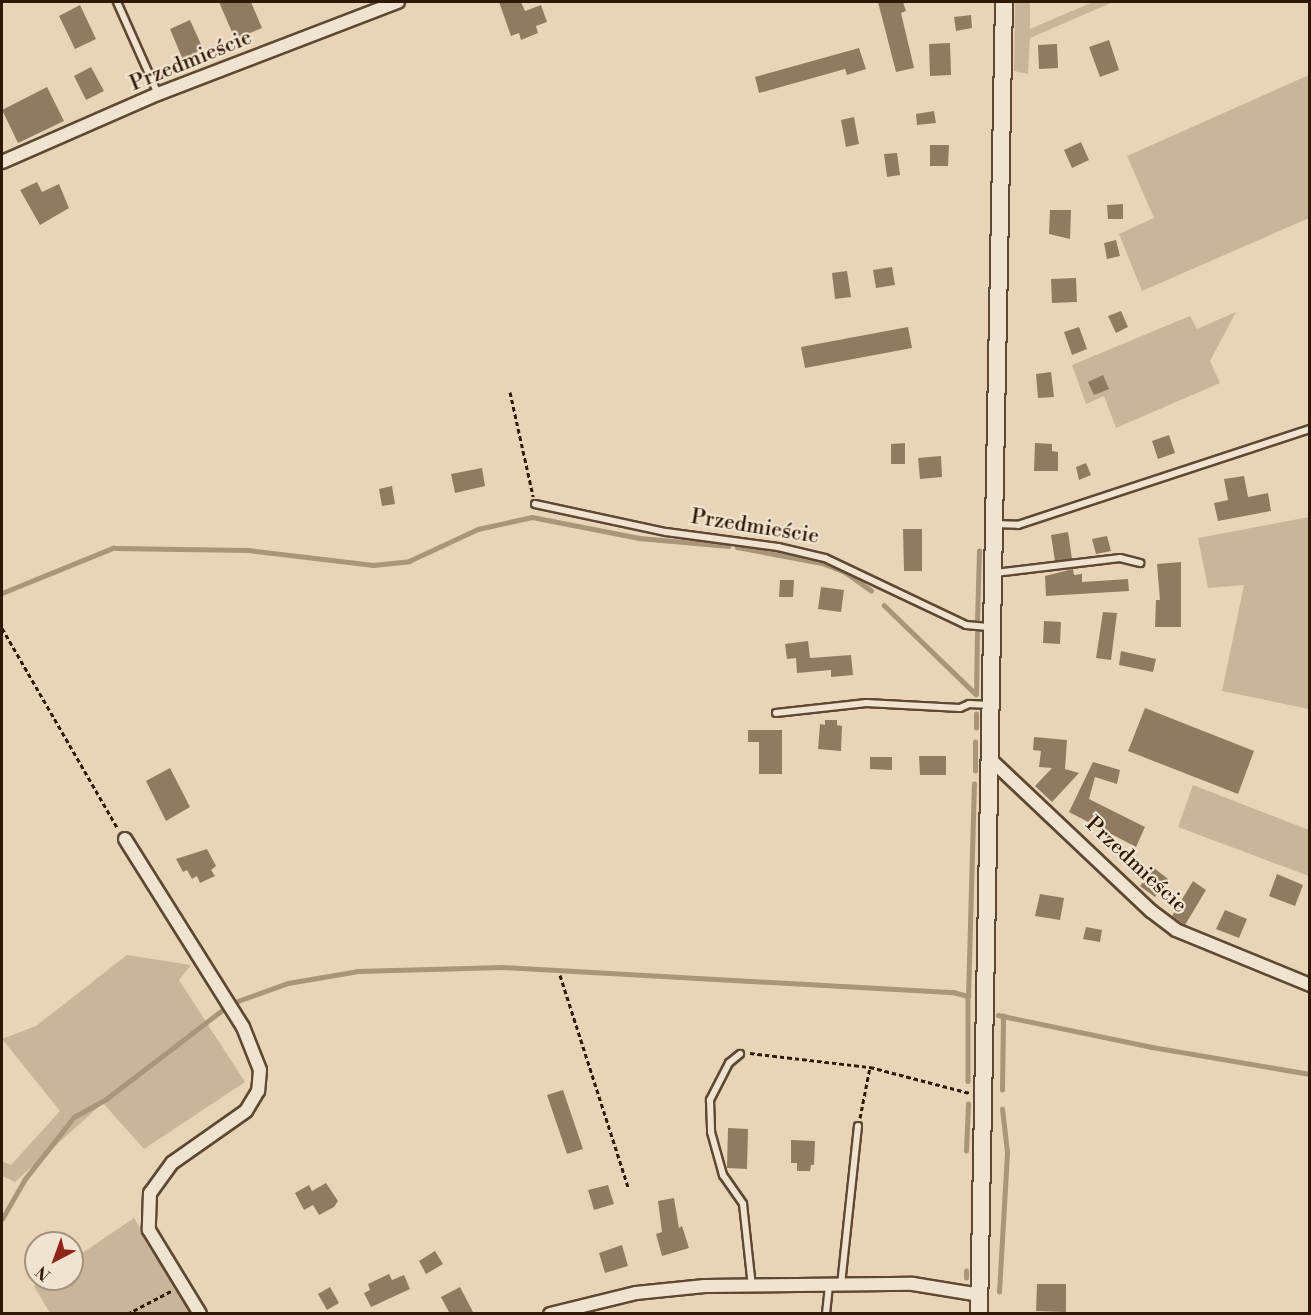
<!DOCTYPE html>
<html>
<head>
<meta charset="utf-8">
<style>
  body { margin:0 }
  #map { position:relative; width:1311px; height:1315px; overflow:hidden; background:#e8d5b7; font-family:"Libre Bodoni",serif }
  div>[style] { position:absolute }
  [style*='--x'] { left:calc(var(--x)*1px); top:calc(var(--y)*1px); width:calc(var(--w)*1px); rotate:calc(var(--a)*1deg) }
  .green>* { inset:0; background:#c9b599 }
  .stream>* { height:4.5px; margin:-2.25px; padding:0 2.25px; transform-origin:2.25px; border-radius:2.25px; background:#a9957a }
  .building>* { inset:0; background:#907b61 }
  .path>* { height:3px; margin-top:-1.5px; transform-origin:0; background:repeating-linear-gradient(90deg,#301904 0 4.5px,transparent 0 7.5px) }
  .roads { filter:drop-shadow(2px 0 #5e4831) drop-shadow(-2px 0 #5e4831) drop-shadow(0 2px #5e4831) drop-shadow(0 -2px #5e4831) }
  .service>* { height:6px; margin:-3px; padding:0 3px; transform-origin:3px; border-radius:3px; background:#f0e4d0 }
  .minor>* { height:12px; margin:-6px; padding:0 6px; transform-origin:6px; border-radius:6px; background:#f0e4d0 }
  .secondary>* { height:16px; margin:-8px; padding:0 8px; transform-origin:8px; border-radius:8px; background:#f0e4d0 }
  span { translate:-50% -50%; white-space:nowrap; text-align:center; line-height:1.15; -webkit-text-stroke:4.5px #f0e4d0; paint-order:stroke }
  .street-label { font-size:21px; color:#301904 }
  .frame { position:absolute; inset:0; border:3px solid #301904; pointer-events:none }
  .north { position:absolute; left:24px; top:1231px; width:60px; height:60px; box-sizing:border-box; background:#f0e4d0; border:2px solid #a3937e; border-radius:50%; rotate:221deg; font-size:16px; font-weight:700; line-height:24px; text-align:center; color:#301904 }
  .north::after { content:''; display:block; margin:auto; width:21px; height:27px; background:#8f2418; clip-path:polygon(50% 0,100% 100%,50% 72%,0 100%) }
</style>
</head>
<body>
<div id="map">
  <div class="green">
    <div style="clip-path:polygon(1015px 2px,1030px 2px,1030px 29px,1093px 2px,1113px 2px,1030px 38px,1028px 74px,1014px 71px)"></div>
    <div style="clip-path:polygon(1309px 75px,1309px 218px,1142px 291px,1119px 234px,1154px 218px,1127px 156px)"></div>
    <div style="clip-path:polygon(1236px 312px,1210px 361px,1220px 383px,1116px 428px,1104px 396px,1086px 404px,1072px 365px,1190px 316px,1197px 329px)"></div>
    <div style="clip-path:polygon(1309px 517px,1309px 709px,1222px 691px,1244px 585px,1208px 588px,1198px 538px)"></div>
    <div style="clip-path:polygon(1193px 785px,1309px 830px,1309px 876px,1178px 827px)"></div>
    <div style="clip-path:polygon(127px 955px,191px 965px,179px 980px,245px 1082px,144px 1149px,103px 1103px,15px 1182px,2px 1176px,2px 1161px,11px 1165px,60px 1111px,2px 1039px,36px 1026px)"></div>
    <div style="clip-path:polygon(134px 1218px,194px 1313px,50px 1313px,34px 1286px,44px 1279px,72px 1279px,72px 1260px)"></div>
  </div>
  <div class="stream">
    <div style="--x:737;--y:547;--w:86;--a:10.7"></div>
    <div style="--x:822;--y:563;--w:25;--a:21"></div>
    <div style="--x:845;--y:572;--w:32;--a:35"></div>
    <div style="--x:2;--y:593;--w:120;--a:-22.1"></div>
    <div style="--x:113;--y:548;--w:135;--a:0.8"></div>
    <div style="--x:248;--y:550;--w:126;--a:6.8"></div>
    <div style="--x:373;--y:565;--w:36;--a:-6"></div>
    <div style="--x:409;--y:561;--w:76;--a:-24.9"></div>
    <div style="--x:478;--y:529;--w:55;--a:-12.5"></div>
    <div style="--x:532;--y:517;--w:109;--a:11.1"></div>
    <div style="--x:639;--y:538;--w:90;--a:5.1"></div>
    <div style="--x:884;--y:605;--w:128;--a:44.1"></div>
    <div style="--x:977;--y:622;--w:71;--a:-88.4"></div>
    <div style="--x:976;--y:694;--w:61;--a:-89.1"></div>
    <div style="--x:976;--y:728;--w:14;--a:-90"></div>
    <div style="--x:975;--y:771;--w:29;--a:-90"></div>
    <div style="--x:968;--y:996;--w:212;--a:-88.4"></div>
    <div style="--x:235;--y:1002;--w:56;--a:-19.7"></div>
    <div style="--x:288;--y:983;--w:71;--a:-9.7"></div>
    <div style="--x:358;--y:971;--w:144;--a:-1.6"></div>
    <div style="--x:502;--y:967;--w:452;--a:3.2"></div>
    <div style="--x:953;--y:992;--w:16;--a:15"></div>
    <div style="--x:968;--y:996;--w:85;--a:90"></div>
    <div style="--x:998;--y:1015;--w:157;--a:11.7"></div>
    <div style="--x:1152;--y:1047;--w:160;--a:9.7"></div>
    <div style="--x:1002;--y:1090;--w:74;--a:-89.2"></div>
    <div style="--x:966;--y:1151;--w:47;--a:-87.6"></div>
    <div style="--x:2;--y:1219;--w:46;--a:-60.1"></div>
    <div style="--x:25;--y:1179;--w:79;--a:-51.7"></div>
    <div style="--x:74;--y:1117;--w:37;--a:-29"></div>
    <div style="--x:106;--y:1099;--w:150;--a:-37.4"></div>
    <div style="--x:966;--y:1278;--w:7;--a:-90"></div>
    <div style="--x:999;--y:1292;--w:140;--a:-86.7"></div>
    <div style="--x:1007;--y:1152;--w:43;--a:-96.6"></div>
  </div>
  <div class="building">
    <div style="clip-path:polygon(219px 2px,251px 2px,262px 28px,235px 39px)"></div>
    <div style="clip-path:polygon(499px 2px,521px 2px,525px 11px,541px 5px,547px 22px,536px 26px,538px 33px,521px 40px,519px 33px,511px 36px)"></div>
    <div style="clip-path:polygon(878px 2px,903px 2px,906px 11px,901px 13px,914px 68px,896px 72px)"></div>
    <div style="clip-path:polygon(80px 5px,96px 39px,75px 49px,59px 16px)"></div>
    <div style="clip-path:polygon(971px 15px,972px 28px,956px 31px,954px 17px)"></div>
    <div style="clip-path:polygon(190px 20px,204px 51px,183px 60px,170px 29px)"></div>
    <div style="clip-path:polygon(1109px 40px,1119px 70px,1100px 77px,1089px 47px)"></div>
    <div style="clip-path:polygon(950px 43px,951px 75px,930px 76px,929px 44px)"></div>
    <div style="clip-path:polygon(1057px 44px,1058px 68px,1039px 69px,1038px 45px)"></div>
    <div style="clip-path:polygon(859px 48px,866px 69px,847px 75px,845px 69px,759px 93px,755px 77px)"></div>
    <div style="clip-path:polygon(91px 67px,104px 91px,86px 100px,74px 76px)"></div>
    <div style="clip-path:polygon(47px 87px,64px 121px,18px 143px,2px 110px)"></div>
    <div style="clip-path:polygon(934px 111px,936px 123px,917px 125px,916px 114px)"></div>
    <div style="clip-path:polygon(854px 117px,859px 144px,846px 147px,841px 120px)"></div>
    <div style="clip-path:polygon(1081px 142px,1089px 160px,1072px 168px,1064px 150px)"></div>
    <div style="clip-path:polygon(930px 145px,949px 145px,948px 166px,930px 166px)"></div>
    <div style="clip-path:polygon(897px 153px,900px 175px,887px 177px,884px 154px)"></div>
    <div style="clip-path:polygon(37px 182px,42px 192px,59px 184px,69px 208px,40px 225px,20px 190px)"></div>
    <div style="clip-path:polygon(1123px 204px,1123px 219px,1108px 219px,1107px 205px)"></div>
    <div style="clip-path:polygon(1050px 210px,1071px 210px,1070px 239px,1049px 234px)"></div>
    <div style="clip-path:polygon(1116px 240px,1120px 256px,1107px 259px,1104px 243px)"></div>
    <div style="clip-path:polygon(892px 267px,895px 285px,876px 288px,873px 270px)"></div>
    <div style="clip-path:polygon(847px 271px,851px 297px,835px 299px,832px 273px)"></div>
    <div style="clip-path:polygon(1076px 278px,1077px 302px,1052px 303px,1051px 279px)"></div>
    <div style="clip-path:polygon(1121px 311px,1128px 327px,1116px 333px,1108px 316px)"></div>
    <div style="clip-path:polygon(908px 327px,912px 348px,805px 368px,801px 347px)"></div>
    <div style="clip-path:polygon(1079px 327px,1087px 349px,1072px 355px,1064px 332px)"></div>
    <div style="clip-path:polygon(1051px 372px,1054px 397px,1038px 398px,1036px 374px)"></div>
    <div style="clip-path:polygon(1103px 375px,1109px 389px,1094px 395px,1088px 382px)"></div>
    <div style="clip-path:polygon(1169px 435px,1175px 453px,1158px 459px,1152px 441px)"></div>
    <div style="clip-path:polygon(905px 443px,905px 464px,891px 464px,891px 444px)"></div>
    <div style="clip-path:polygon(1035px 443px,1052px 444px,1052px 451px,1058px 452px,1058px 471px,1034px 471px)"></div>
    <div style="clip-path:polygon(941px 456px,942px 477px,920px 479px,918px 458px)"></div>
    <div style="clip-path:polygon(1086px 463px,1091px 475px,1079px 480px,1076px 467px)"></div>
    <div style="clip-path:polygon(482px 468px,485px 486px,455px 493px,451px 474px)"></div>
    <div style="clip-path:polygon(1244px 476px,1248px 497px,1268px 493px,1271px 511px,1218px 521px,1214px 503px,1228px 500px,1224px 479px)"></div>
    <div style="clip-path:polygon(392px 486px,395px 504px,382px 506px,379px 489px)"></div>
    <div style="clip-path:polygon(903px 529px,922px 529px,922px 571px,904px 571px)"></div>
    <div style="clip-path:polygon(1068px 532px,1072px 559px,1055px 561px,1051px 535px)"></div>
    <div style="clip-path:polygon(1107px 536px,1111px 551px,1096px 554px,1092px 539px)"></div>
    <div style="clip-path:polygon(1181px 562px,1181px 627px,1155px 627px,1156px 600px,1160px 600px,1157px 564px)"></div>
    <div style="clip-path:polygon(1073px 569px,1074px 575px,1082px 574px,1082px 582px,1128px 579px,1129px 591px,1046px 596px,1045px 576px)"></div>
    <div style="clip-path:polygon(780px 580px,794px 580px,793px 597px,779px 597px)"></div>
    <div style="clip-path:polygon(821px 587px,844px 590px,841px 612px,818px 609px)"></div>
    <div style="clip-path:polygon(1103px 612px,1117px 613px,1111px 660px,1096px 658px)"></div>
    <div style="clip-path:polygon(1044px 621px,1061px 622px,1060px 644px,1043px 643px)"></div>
    <div style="clip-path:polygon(808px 641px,810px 658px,851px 655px,853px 675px,831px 677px,831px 670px,797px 673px,796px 658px,787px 659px,785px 644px)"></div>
    <div style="clip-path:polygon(1121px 651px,1156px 659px,1153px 672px,1119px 665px)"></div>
    <div style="clip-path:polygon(1145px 708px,1254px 751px,1238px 794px,1128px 751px)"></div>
    <div style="clip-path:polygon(825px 720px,837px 720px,837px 725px,842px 726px,841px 751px,818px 749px,820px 724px,825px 725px)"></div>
    <div style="clip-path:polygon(748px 730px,782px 730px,782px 774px,759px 774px,759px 742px,748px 742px)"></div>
    <div style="clip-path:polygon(1034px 737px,1067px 740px,1065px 769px,1079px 773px,1052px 802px,1035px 786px,1052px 768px,1039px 767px,1041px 751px,1033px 750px)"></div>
    <div style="clip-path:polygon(919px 756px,946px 756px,946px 775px,920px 775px)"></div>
    <div style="clip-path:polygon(870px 757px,892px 757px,892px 770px,870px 769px)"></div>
    <div style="clip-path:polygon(1093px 762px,1120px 770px,1117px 784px,1095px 777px,1089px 799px,1145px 827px,1136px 847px,1069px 812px)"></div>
    <div style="clip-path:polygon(170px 768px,190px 807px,166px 821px,146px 781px)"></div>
    <div style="clip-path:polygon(207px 849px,216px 866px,211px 870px,215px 876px,200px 883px,197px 876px,192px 879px,187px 870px,183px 872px,176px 859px)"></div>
    <div style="clip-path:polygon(1154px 868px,1168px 879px,1155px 897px,1140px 886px)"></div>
    <div style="clip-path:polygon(1277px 874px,1303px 885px,1295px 906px,1269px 896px)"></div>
    <div style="clip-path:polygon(1193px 881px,1206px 890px,1185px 925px,1172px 916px)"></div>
    <div style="clip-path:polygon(1040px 894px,1064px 898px,1060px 920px,1035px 916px)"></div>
    <div style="clip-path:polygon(1225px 910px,1247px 919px,1239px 938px,1216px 929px)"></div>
    <div style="clip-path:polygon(1086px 927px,1102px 930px,1100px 942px,1083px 939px)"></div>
    <div style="clip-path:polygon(563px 1090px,583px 1149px,567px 1154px,547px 1095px)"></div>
    <div style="clip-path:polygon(728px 1128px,748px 1129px,747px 1169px,727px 1168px)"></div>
    <div style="clip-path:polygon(791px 1140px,815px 1141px,814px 1165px,811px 1165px,810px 1171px,797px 1171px,797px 1163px,791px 1163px)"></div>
    <div style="clip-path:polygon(326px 1183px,338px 1201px,334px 1207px,319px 1215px,313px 1205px,304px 1210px,295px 1193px,309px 1185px,312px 1191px)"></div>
    <div style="clip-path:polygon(608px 1185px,614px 1204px,594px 1210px,588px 1190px)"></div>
    <div style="clip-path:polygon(674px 1198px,679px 1228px,682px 1226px,689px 1248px,662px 1256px,656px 1234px,662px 1232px,658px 1201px)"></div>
    <div style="clip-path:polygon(622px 1245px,628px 1266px,605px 1273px,599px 1253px)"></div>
    <div style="clip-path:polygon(435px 1251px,443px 1264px,426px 1274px,419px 1261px)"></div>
    <div style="clip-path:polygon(389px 1274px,392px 1280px,404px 1275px,410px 1289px,371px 1307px,364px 1293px,370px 1290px,368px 1284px)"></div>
    <div style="clip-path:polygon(1037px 1284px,1066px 1284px,1066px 1312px,1036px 1311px)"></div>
    <div style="clip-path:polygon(330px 1287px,339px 1303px,327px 1310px,318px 1294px)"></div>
    <div style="clip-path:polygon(460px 1287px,474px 1314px,450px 1314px,441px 1297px)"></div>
  </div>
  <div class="path">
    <div style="--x:510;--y:392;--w:107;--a:77.5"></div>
    <div style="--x:2;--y:628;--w:232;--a:60"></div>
    <div style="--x:560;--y:975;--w:223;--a:72.2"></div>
    <div style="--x:750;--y:1053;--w:121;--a:6.7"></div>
    <div style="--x:860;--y:1118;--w:52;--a:-78.9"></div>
    <div style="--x:870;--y:1067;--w:103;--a:14.6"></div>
    <div style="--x:127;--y:1314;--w:50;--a:-27.6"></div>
  </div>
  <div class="roads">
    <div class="service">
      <div style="--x:117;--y:2;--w:101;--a:66"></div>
      <div style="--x:535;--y:504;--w:134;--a:12.1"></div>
      <div style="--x:666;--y:532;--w:113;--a:7.6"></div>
      <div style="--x:778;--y:547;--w:48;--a:13.2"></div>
      <div style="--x:825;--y:558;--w:156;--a:25.4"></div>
      <div style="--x:966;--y:625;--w:25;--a:5"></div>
      <div style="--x:994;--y:524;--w:24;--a:2"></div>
      <div style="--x:1018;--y:525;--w:307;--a:-18.2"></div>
      <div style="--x:995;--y:573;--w:126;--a:-6.8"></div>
      <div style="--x:1120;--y:558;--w:21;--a:14"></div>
      <div style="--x:776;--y:713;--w:91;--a:-6.3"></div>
      <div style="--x:866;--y:703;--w:94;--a:3"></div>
      <div style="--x:960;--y:708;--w:10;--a:-24"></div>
      <div style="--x:969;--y:704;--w:21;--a:3"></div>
      <div style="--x:740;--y:1054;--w:14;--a:141"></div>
      <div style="--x:729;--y:1063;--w:42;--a:117.2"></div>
      <div style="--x:710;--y:1100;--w:32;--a:88"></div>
      <div style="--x:711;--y:1132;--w:45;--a:74.4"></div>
      <div style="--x:723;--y:1175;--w:35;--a:55"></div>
      <div style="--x:743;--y:1204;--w:83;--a:83.8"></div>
      <div style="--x:841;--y:1285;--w:160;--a:-83.9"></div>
      <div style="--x:826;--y:1314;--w:27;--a:-84"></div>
    </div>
    <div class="minor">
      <div style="--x:2;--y:162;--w:170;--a:-23.6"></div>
      <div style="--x:158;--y:94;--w:257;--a:-21"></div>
      <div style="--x:989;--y:758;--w:223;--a:43.4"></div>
      <div style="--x:1151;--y:911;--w:31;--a:37"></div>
      <div style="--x:1176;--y:930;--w:145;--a:22.3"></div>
      <div style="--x:125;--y:839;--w:222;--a:57.9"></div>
      <div style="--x:243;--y:1027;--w:46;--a:68.4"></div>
      <div style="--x:260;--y:1070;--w:21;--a:95"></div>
      <div style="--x:258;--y:1091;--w:23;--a:121"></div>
      <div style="--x:246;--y:1111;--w:90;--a:144.9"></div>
      <div style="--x:172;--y:1163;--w:37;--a:126"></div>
      <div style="--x:150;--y:1193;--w:37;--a:92"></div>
      <div style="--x:149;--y:1230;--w:98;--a:58.7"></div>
      <div style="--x:550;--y:1314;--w:89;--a:-13.7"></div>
      <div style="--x:636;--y:1293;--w:69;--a:-5.8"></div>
      <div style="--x:705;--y:1286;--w:208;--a:-0.6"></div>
      <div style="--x:913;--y:1284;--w:68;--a:9.3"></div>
    </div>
    <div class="secondary">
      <div style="--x:979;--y:1314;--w:1312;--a:-88.91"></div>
    </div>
  </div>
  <div class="street-label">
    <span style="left:191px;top:61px;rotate:-22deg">Przedmieście</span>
    <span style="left:755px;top:527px;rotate:9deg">Przedmieście</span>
    <span style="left:1136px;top:865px;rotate:43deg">Przedmieście</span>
  </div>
  <div class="frame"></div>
  <div class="north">N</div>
</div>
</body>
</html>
